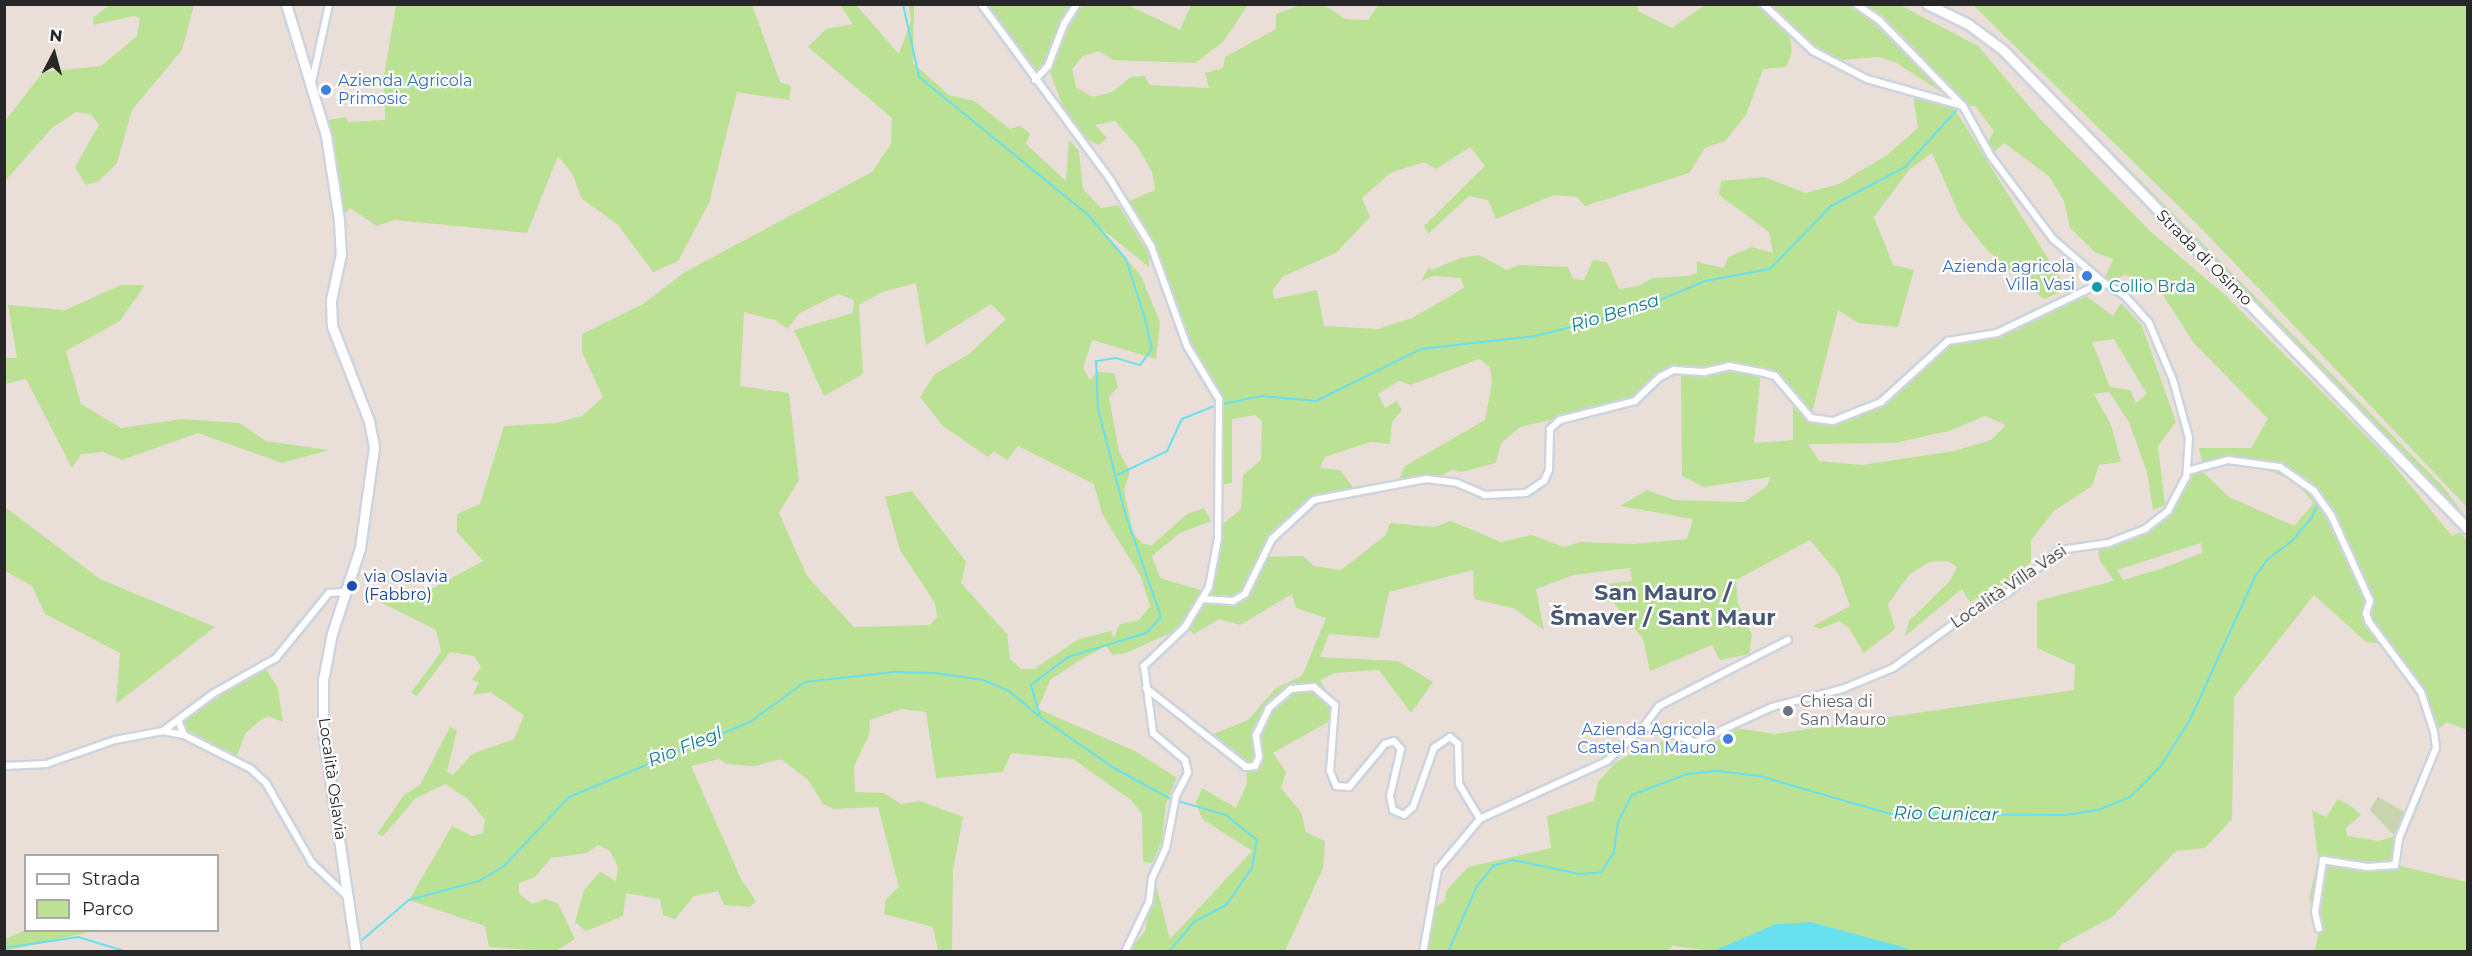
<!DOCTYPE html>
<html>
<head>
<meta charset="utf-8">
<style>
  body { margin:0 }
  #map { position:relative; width:2472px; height:956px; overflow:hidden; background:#eadfd8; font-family:Montserrat,sans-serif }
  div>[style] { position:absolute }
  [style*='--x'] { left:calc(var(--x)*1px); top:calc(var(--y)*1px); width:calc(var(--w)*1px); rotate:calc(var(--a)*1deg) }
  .green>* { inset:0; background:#bbe194 }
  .cemetery>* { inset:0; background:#c7d4af }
  .water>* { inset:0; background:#69e0ed }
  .stream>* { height:2px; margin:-1px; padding:0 1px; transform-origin:1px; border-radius:1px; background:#69e0ed }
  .roads { filter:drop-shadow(2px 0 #cdd4e0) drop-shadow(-2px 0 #cdd4e0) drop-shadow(0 2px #cdd4e0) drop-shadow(0 -2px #cdd4e0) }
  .street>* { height:6px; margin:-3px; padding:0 3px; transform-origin:3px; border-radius:3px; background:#fff }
  .secondary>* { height:9px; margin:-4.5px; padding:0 4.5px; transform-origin:4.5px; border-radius:4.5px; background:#fff }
  .dots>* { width:16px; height:16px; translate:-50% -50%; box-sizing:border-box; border:3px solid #fff; border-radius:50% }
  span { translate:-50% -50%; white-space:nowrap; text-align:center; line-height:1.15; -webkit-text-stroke:4.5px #fff; paint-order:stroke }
  .shop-label { font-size:16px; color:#366cbe }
  .left { translate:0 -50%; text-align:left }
  .right { translate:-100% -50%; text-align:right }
  .street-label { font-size:16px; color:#272727 }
  .culture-label { font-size:16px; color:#0d838f }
  .transit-label { font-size:16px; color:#164399 }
  .worship-label { font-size:16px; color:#5b616d }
  .water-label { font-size:18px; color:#0d7c95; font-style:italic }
  .district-label { font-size:22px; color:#485877; font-weight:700 }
  .frame { position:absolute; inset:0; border:6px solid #272727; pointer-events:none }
  .legend { position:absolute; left:24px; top:854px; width:195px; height:78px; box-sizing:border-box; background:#fff; border:2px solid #a9a9a9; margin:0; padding:8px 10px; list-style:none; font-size:18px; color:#272727 }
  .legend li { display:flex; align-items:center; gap:12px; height:30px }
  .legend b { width:30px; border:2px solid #a9a9a9 }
  .north { position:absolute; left:24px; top:24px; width:60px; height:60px; -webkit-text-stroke:4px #fff; paint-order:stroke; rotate:6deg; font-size:16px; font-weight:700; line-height:24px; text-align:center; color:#272727 }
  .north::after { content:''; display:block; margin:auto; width:21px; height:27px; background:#272727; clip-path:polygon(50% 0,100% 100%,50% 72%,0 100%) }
</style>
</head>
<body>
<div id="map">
  <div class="green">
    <div style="clip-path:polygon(evenodd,1898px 4px,1978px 46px,2040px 119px,2151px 232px,2226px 296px,2387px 457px,2452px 536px,2460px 532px,2467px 541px,2467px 730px,2447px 722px,2434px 732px,2421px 692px,2386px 644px,2366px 642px,2314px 595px,2234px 697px,2232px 819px,2205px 848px,2176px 851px,2112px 917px,2062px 944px,2057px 951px,1911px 951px,1811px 922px,1713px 951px,1673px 946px,1665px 952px,1423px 951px,1432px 908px,1444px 902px,1447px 890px,1468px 867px,1551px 848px,1547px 816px,1594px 801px,1598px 782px,1616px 762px,1639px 749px,1653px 749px,1664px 740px,1673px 750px,1705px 748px,1736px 728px,1774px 734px,2074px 690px,2075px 665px,2037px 648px,2037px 601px,2114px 581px,2099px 559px,2098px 544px,2145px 528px,2168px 511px,2186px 477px,2202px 471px,2229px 497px,2294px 526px,2314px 503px,2294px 481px,2265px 469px,2202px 462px,2199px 448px,2251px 448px,2268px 419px,2193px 342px,2153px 279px,2137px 281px,2124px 274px,2112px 285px,2103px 282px,2113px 259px,2096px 253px,2070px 228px,2064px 201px,2049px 176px,2004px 143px,1990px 155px,1985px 147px,1994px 131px,1975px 106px,1963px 106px,1895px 62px,1878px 57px,1831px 61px,1789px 32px,1792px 52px,1786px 67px,1763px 69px,1746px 115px,1725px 141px,1705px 148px,1689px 173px,1585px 206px,1577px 197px,1554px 195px,1496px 219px,1488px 200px,1469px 196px,1428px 234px,1424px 226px,1485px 166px,1470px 147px,1436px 169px,1424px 162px,1390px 173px,1362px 198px,1370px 217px,1337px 252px,1282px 277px,1273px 290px,1274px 299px,1317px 290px,1324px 326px,1378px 329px,1412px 318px,1464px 288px,1461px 278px,1434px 276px,1421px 281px,1429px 267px,1432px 270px,1460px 258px,1479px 255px,1507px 270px,1519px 265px,1568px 267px,1573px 279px,1584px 280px,1593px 260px,1607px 262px,1619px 289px,1639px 286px,1652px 278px,1689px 276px,1697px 273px,1697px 262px,1724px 268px,1728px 257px,1752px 247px,1773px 253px,1769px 232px,1719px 195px,1721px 181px,1765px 177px,1805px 193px,1839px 184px,1887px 155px,1918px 128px,1913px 94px,1940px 101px,1956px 111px,2067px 289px,2044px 299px,1986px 249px,1960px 216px,1932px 153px,1909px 170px,1874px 217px,1893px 265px,1914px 270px,1898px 327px,1858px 323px,1838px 310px,1811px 417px,1833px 421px,1881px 402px,1948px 341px,1997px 333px,2082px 293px,2113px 316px,2121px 303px,2142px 326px,2176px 422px,2158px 446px,2165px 505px,2153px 510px,2147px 472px,2129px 422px,2109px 392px,2094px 394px,2111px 425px,2121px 462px,2099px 465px,2092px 486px,2054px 511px,2031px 540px,2031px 562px,2005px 584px,1970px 602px,1962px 589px,1905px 636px,1909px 621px,1950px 581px,1957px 567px,1948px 561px,1929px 562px,1909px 575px,1888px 604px,1895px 629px,1864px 653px,1849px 628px,1839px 621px,1820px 629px,1813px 626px,1850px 606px,1839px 575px,1810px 540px,1736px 580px,1738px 603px,1752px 635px,1749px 654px,1720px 660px,1712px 645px,1650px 671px,1643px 639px,1613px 602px,1595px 600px,1597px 585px,1632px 581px,1630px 568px,1574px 575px,1536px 589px,1544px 630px,1513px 608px,1474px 599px,1473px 570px,1389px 592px,1379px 638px,1329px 634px,1320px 657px,1398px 661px,1433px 682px,1411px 713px,1379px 670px,1335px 673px,1320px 680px,1335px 705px,1335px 718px,1273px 753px,1286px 772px,1281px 788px,1301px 812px,1306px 832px,1325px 841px,1323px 868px,1285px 951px,1129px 951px,1145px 931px,1155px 881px,1170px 939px,1252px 851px,1202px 819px,1196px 803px,1202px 788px,1236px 808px,1247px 783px,1246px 767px,1208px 736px,1248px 720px,1276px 688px,1302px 676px,1326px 618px,1296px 608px,1292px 594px,1240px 625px,1219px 619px,1194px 634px,1185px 627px,1209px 587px,1219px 527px,1241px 509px,1243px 475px,1261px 460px,1262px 421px,1255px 415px,1232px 419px,1232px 483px,1219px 485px,1219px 399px,1187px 346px,1151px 246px,1125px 203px,1155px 190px,1152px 172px,1138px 147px,1115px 121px,1095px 125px,1107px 138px,1099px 145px,1072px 132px,1048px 66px,1035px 80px,981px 5px,1128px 5px,1180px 30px,1191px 5px,1248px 5px,1223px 42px,1195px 63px,1113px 60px,1099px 51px,1083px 56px,1072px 69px,1076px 87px,1092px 97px,1112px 92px,1131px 77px,1145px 76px,1149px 85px,1209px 88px,1205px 73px,1223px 68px,1225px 57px,1276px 29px,1276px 14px,1301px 5px,1324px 5px,1345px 19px,1368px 20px,1378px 5px,1637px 5px,1638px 11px,1672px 28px,1705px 5px,1898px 4px,2114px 339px,2147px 394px,2136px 403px,2130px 390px,2110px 387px,2092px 342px,2114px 339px,1898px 4px,1479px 359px,1490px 367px,1492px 383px,1485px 420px,1405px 466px,1397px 483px,1435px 480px,1451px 470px,1462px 472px,1496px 463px,1501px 443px,1520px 427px,1635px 401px,1660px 377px,1681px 370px,1682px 476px,1704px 487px,1770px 477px,1767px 486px,1744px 502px,1674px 500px,1647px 490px,1620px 506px,1693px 519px,1687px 539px,1634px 544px,1580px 542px,1564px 547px,1532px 535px,1501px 542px,1451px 521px,1434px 527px,1390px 523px,1386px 535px,1341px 570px,1314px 566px,1303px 556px,1262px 557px,1272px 539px,1314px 500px,1355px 490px,1340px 470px,1320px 468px,1325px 457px,1370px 442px,1390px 444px,1392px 422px,1402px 410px,1397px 401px,1385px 408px,1378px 394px,1399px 381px,1411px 385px,1479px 359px,1898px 4px,1761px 372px,1775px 377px,1793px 402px,1793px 440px,1754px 443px,1761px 372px,1898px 4px,1985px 416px,2006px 425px,1991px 440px,1954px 451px,1862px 465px,1819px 461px,1808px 444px,1894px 443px,1949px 431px,1985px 416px,1898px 4px,2201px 543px,2202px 553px,2160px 569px,2123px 580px,2117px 570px,2201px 543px)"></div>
    <div style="clip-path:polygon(109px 5px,194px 5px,182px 50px,132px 110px,117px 163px,98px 182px,86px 185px,75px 167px,99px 125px,91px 114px,76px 112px,52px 128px,5px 181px,5px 121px,43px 72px,101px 66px,137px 36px,140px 18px,133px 16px,94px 25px,93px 18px)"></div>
    <div style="clip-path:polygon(396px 5px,752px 5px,780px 82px,791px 86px,789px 100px,737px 92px,709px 203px,678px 261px,653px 272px,618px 225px,581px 198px,573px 175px,558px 156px,527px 233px,395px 220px,377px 226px,350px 208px,339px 220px,322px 121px,346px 117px,348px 122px,385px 120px,384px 76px)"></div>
    <div style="clip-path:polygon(evenodd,840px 5px,856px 5px,899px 54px,911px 21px,909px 5px,914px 5px,913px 63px,949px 95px,974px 101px,1010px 129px,1021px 126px,1030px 134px,1026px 144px,1066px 181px,1069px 140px,1079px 151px,1083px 189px,1101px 208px,1118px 205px,1149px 254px,1149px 267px,1098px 226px,1141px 276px,1160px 322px,1156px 359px,1092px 340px,1083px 368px,1090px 380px,1097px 372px,1114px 373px,1118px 387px,1109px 397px,1119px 452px,1130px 471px,1124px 490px,1133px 533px,1143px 544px,1152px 545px,1187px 514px,1204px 508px,1211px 521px,1180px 533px,1152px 556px,1160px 578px,1201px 590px,1177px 630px,1126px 653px,1113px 655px,1106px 646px,1080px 660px,1050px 680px,1038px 709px,1135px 751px,1177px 778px,1166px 803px,1162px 841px,1152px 863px,1143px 862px,1142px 814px,1131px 800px,1073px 759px,1011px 753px,1003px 772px,936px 778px,926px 712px,902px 709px,870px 720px,869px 735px,854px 766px,855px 792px,884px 793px,901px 804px,920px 801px,963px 817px,953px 870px,952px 951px,938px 951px,933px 927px,884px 914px,886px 899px,899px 887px,878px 807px,833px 809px,823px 804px,808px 780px,781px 759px,754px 766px,726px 764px,719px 759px,691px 766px,741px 879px,756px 901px,750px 907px,724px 905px,718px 891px,694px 896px,675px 919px,663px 915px,660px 899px,626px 893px,623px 916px,586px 931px,575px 922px,584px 890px,600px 872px,616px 881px,618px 867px,610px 851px,598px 845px,587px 853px,551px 858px,535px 877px,519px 883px,519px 894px,532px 904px,545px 899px,558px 903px,575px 939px,556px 951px,489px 947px,485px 926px,409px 900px,452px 826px,472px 836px,483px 833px,485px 820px,468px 799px,445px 784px,416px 798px,383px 836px,377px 834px,404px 795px,420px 785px,450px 727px,457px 730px,447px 772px,453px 775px,472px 754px,514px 739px,524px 715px,490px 692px,473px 695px,479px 682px,472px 680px,481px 667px,474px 656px,450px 652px,417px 696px,411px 693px,441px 652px,436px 630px,378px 601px,389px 595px,426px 592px,483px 561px,457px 532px,457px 514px,480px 504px,504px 426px,556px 423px,582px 416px,603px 397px,582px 352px,582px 334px,643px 304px,685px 272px,872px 172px,891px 144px,892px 118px,808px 47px,826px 29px,853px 24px,840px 5px,916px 283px,926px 345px,991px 304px,1006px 319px,969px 354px,935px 374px,920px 397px,943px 426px,988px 457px,994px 451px,1007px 460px,1018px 446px,1094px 484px,1102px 514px,1141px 577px,1150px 606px,1139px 620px,1120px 624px,1114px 638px,1111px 631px,1079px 639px,1034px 669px,1021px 669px,1010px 659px,1007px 634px,961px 583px,966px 562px,912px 491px,885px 497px,900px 550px,935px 603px,937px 617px,930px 625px,854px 627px,807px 576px,779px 513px,799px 480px,789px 393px,740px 386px,744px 312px,775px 320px,788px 329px,798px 314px,838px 294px,854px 300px,853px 313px,794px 330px,824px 396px,863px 374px,859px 305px,882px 292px,916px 283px)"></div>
    <div style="clip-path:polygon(1935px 5px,1957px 11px,2007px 45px,2445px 489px,2466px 518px,2010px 49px)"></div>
    <div style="clip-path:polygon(1973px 5px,2467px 5px,2467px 507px,2201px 228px)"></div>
    <div style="clip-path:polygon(121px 285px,145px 285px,120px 321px,66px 351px,81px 404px,121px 428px,182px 419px,239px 423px,266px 441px,329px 450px,282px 463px,198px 433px,122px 460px,103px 452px,81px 454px,72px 468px,26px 379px,5px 384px,5px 358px,17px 358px,8px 305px,65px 310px)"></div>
    <div style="clip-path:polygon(5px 507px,100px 579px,215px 627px,116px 704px,120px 653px,45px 614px,32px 586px,5px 571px)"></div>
    <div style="clip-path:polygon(264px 666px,278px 688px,283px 722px,268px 716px,259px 721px,245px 734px,235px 761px,184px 735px,178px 720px)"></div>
    <div style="clip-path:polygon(2378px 797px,2415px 817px,2401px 836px,2396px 865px,2467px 882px,2467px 951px,2315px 951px,2319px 929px,2309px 900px,2318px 859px,2312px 810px,2326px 817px,2338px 799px,2351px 806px,2361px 815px,2346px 828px,2347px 836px,2379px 841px,2395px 836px,2370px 810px)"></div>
    <div style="clip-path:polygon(26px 930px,94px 931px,5px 951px,5px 939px)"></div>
  </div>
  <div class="cemetery">
    <div style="clip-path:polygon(2378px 797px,2410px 816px,2396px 836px,2370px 810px)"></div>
  </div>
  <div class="water">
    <div style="clip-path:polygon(1811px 922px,1906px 948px,1911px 951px,1713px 951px,1776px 924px)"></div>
  </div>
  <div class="stream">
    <div style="--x:903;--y:4;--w:75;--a:77.6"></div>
    <div style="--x:919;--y:77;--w:218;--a:39.2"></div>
    <div style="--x:1088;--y:215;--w:58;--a:49.2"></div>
    <div style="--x:1126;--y:259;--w:63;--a:72.4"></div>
    <div style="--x:1145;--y:319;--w:31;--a:77"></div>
    <div style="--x:1152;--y:349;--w:20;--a:127"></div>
    <div style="--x:1140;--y:365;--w:25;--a:-164"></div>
    <div style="--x:1116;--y:358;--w:20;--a:171"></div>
    <div style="--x:1096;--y:361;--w:48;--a:87.6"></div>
    <div style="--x:1098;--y:409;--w:107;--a:75.4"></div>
    <div style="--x:1125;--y:513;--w:110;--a:70.9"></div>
    <div style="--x:1161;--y:617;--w:22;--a:133"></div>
    <div style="--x:1146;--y:633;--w:82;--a:162.9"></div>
    <div style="--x:1068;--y:657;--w:46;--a:142.9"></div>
    <div style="--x:1031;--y:685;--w:33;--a:74"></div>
    <div style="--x:1040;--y:717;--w:90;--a:34.6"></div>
    <div style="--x:1114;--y:768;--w:65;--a:28.5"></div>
    <div style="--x:1171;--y:799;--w:57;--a:16.2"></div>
    <div style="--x:1226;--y:815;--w:40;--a:39"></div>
    <div style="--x:1257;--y:840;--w:28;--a:100"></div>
    <div style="--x:1252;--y:868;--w:45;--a:125.1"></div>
    <div style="--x:1226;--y:905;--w:36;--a:152"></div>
    <div style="--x:1194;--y:922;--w:39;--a:130"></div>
    <div style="--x:1223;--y:404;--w:39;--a:-12"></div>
    <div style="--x:1261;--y:396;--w:55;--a:5.2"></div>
    <div style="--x:1316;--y:401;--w:117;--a:-26.3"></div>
    <div style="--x:1421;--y:349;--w:115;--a:-6.5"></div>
    <div style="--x:1535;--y:336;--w:99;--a:-14"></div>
    <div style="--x:1631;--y:312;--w:80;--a:-22.7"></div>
    <div style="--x:1705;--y:281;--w:66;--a:-10.5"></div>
    <div style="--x:1770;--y:269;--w:88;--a:-45.9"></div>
    <div style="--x:1831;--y:206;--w:84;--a:-27.8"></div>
    <div style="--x:1905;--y:167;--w:76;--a:-47.7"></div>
    <div style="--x:1115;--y:476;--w:58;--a:-25.7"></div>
    <div style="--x:1167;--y:451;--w:35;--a:-65"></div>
    <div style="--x:1182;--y:419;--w:35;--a:-22"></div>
    <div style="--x:362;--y:940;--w:62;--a:-40.4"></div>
    <div style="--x:409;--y:900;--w:73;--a:-15.2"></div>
    <div style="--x:479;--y:881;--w:29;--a:-31"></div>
    <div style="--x:504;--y:866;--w:95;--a:-46.7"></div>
    <div style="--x:569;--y:797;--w:196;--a:-22.5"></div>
    <div style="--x:750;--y:722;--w:68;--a:-36"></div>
    <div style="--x:805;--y:682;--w:89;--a:-6.5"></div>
    <div style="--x:893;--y:672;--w:42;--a:1.4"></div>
    <div style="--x:935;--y:673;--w:49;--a:8.3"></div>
    <div style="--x:983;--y:680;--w:28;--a:23"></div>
    <div style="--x:1009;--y:691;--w:38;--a:40"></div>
    <div style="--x:4;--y:948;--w:75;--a:-8.5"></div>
    <div style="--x:78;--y:937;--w:52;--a:16.7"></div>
    <div style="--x:1448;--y:952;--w:72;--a:-66.3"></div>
    <div style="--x:1477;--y:886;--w:26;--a:-51"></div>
    <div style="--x:1493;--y:866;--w:21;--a:-17"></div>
    <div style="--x:1513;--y:860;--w:68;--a:11.8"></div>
    <div style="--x:1580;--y:874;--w:21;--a:-5"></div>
    <div style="--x:1601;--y:872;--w:23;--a:-56"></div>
    <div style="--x:1614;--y:853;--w:31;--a:-83"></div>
    <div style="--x:1618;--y:822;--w:30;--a:-63"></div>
    <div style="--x:1632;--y:795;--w:59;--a:-20.9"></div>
    <div style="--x:1687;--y:774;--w:31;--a:-6"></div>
    <div style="--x:1718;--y:771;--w:41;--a:7"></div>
    <div style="--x:1759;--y:776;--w:137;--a:16.1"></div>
    <div style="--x:1891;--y:814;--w:175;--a:0.3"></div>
    <div style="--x:2066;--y:815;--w:32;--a:-9"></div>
    <div style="--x:2098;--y:810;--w:35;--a:-22"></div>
    <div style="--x:2130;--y:797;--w:42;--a:-45"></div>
    <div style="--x:2160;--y:767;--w:56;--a:-57.4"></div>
    <div style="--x:2190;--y:720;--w:157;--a:-65.6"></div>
    <div style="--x:2255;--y:577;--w:22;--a:-54"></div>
    <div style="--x:2268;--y:559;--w:30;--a:-37"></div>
    <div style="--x:2292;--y:541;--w:31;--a:-50"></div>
    <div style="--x:2312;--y:517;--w:17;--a:-66"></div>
  </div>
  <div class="roads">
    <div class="street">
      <div style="--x:981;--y:4;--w:217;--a:53.6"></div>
      <div style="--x:1110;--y:179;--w:79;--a:58.5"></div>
      <div style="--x:1151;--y:246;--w:106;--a:70.2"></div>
      <div style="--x:1187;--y:346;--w:62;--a:58.9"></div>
      <div style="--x:1219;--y:399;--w:139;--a:90.4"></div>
      <div style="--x:1218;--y:538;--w:50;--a:100.4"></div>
      <div style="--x:1209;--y:587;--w:47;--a:121"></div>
      <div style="--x:1185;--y:627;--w:57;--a:136.4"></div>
      <div style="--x:1144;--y:666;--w:68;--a:82.3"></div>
      <div style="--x:1153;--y:733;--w:42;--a:40.2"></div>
      <div style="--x:1185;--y:760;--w:13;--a:77"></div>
      <div style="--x:1188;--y:773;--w:26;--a:118"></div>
      <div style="--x:1176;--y:796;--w:53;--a:100.9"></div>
      <div style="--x:1166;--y:848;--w:33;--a:115"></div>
      <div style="--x:1152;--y:878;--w:24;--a:97"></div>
      <div style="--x:1149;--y:902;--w:55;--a:115.6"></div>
      <div style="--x:1763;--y:4;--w:69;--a:43.2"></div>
      <div style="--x:1813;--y:51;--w:61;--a:27.4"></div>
      <div style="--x:1867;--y:79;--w:100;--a:15.7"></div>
      <div style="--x:1963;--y:106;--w:56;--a:61.1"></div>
      <div style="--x:1990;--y:155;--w:105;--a:53.1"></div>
      <div style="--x:2053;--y:239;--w:66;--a:40.7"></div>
      <div style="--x:1856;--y:4;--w:29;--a:35"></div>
      <div style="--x:1880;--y:21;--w:117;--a:45.7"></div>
      <div style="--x:1035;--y:80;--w:19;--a:-47"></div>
      <div style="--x:1048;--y:66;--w:45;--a:-69.1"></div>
      <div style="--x:1064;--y:24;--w:24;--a:-57"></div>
      <div style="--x:312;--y:82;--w:80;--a:-77.7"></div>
      <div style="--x:2187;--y:471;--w:42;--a:-15"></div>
      <div style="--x:2228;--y:460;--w:52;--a:7.7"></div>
      <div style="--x:2280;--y:467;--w:42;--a:35.2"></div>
      <div style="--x:2314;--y:491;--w:29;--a:55"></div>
      <div style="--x:2331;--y:515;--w:94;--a:65.6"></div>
      <div style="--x:2370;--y:601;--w:13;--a:108"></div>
      <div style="--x:2366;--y:613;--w:9;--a:72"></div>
      <div style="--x:2369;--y:622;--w:87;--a:53.4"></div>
      <div style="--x:2421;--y:692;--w:42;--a:72"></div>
      <div style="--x:2434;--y:732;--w:16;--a:83"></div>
      <div style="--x:2436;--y:748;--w:97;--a:112.3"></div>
      <div style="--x:2399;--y:838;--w:27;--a:98"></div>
      <div style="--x:2395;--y:865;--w:28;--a:176"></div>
      <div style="--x:2367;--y:867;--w:45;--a:-171"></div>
      <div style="--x:2323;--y:860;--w:53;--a:98.7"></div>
      <div style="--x:2315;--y:912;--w:17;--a:77"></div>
      <div style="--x:1203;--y:599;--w:30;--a:4"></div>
      <div style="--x:1233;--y:601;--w:14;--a:-30"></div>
      <div style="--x:1245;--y:594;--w:61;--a:-63.9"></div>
      <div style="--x:1272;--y:539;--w:57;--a:-42.9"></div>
      <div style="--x:1314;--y:500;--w:114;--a:-10.6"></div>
      <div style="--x:1426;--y:479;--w:31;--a:7"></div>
      <div style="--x:1457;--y:483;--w:30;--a:23"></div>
      <div style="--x:1485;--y:495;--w:41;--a:-2.8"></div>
      <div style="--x:1526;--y:493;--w:22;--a:-34"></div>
      <div style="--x:1544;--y:481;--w:12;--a:-66"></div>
      <div style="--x:1549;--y:470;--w:41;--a:-88.6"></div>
      <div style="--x:1550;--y:429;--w:13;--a:-42"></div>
      <div style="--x:1560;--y:420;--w:77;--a:-14.2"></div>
      <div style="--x:1635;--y:401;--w:35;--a:-44"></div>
      <div style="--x:1660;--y:377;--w:16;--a:-27"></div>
      <div style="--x:1674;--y:370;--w:30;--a:4"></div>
      <div style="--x:1704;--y:372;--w:26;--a:-13"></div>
      <div style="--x:1729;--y:366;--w:33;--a:11"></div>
      <div style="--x:1761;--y:372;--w:15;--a:16"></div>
      <div style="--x:1775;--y:376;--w:55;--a:49.4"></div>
      <div style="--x:1811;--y:418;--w:22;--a:8"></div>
      <div style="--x:1833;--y:421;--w:52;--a:-21.6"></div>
      <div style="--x:1881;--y:402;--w:91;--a:-42.3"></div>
      <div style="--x:1948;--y:341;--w:50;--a:-9.3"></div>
      <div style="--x:1997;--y:333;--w:118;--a:-25.7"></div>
      <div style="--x:2103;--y:282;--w:26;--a:32"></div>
      <div style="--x:2125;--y:296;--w:36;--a:48"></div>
      <div style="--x:2149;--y:323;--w:62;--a:67.2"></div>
      <div style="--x:2173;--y:380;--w:60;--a:74.6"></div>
      <div style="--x:2189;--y:438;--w:39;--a:94"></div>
      <div style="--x:2186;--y:477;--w:38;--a:118"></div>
      <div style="--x:2168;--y:511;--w:29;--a:142"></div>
      <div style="--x:2145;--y:529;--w:39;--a:159"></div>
      <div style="--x:2109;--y:543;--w:49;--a:171.9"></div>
      <div style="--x:2060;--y:550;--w:68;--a:140.9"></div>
      <div style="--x:2007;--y:593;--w:55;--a:150.6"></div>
      <div style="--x:1959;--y:620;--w:82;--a:144"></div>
      <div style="--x:1893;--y:668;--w:55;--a:157.6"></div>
      <div style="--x:1842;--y:689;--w:72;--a:165.6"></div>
      <div style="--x:1772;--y:707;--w:84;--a:155.3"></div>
      <div style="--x:1696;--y:742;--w:54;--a:-162.9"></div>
      <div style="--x:1644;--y:726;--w:51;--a:136.6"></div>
      <div style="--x:1607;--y:761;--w:140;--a:155.5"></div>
      <div style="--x:1480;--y:819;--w:65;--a:130"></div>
      <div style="--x:1438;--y:869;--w:84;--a:100.2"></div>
      <div style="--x:1146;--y:688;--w:127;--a:38.3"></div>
      <div style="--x:1246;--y:767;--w:9;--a:-6"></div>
      <div style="--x:1255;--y:766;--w:10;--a:-66"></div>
      <div style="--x:1259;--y:757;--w:22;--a:-98"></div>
      <div style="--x:1256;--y:735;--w:30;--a:-64"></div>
      <div style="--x:1269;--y:708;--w:29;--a:-41"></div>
      <div style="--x:1291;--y:689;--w:23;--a:-5"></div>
      <div style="--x:1314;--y:687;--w:28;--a:41"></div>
      <div style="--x:1335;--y:705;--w:66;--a:94.3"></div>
      <div style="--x:1330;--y:771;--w:16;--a:68"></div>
      <div style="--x:1336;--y:786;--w:13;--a:4"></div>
      <div style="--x:1349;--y:787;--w:56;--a:-50.1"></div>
      <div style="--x:1385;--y:744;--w:9;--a:-18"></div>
      <div style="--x:1394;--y:741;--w:11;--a:49"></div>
      <div style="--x:1401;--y:749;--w:48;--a:103.2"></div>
      <div style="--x:1390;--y:796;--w:14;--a:78"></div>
      <div style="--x:1393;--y:810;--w:12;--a:24"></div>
      <div style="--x:1404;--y:815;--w:12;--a:-42"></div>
      <div style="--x:1413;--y:807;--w:63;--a:-70.4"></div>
      <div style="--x:1434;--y:748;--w:19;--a:-35"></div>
      <div style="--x:1450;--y:737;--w:11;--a:41"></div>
      <div style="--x:1458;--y:744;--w:40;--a:88.6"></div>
      <div style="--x:1459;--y:784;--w:41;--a:59"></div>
      <div style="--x:178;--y:720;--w:16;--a:68"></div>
      <div style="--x:1644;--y:726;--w:25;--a:-53"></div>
      <div style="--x:1659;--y:706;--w:145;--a:-27.1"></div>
      <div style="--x:163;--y:731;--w:21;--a:11"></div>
      <div style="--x:184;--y:735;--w:75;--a:26.9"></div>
      <div style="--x:251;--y:769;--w:21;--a:43"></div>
      <div style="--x:266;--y:783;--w:92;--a:60.1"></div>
      <div style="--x:312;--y:863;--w:51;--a:43.4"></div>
      <div style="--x:4;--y:766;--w:42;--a:-2.7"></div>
      <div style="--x:46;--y:764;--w:73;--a:-19.2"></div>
      <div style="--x:115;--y:740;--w:49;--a:-10.6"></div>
      <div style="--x:163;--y:731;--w:64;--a:-36.7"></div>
      <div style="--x:214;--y:693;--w:71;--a:-29.4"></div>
      <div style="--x:276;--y:658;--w:84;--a:-50.8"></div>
      <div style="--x:329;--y:593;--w:17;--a:-3"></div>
    </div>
    <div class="secondary">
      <div style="--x:286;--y:4;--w:138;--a:73.1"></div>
      <div style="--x:326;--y:136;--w:85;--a:81.2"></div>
      <div style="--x:339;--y:220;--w:34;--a:87"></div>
      <div style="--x:341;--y:254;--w:47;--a:102.3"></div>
      <div style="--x:331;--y:300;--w:26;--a:88"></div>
      <div style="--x:332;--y:326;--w:102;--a:68.7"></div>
      <div style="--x:369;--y:421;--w:26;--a:79"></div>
      <div style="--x:374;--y:447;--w:102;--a:97.9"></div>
      <div style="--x:360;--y:548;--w:89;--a:108.2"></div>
      <div style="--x:332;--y:633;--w:48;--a:100.8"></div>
      <div style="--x:323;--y:680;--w:52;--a:90"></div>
      <div style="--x:323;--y:732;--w:222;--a:81.5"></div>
      <div style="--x:1927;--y:4;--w:46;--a:26"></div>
      <div style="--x:1968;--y:24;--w:44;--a:36.6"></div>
      <div style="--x:2003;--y:50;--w:668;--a:45.85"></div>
    </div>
  </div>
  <div class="dots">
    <div style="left:326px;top:90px;background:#3f7fe0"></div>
    <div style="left:2087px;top:276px;background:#3f7fe0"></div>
    <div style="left:2097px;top:287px;background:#0f9aa8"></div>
    <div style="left:352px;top:586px;background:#1a4fb4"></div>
    <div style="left:1788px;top:711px;background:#6b7280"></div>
    <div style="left:1728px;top:739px;background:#3f7fe0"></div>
  </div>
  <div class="shop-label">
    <span class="left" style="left:338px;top:90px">Azienda Agricola<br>Primosic</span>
    <span class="right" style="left:2075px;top:276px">Azienda agricola<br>Villa Vasi</span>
    <span class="right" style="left:1716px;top:739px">Azienda Agricola<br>Castel San Mauro</span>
  </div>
  <div class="street-label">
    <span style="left:2204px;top:258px;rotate:45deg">Strada di Osimo</span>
    <span style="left:2009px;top:587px;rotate:-34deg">Località Villa Vasi</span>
    <span style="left:332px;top:779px;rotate:82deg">Località Oslavia</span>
  </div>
  <div class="culture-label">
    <span class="left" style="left:2109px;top:287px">Collio Brda</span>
  </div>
  <div class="transit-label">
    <span class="left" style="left:364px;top:586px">via Oslavia<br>(Fabbro)</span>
  </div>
  <div class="worship-label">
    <span class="left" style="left:1800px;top:711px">Chiesa di<br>San Mauro</span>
  </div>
  <div class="water-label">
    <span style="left:1615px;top:313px;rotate:-17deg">Rio Bensa</span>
    <span style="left:685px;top:747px;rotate:-22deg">Rio Flegl</span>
    <span style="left:1946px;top:814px;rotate:1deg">Rio Cunicar</span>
  </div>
  <div class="district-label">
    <span style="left:1663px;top:605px">San Mauro /<br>Šmaver / Sant Maur</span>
  </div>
  <div class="frame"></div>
  <ul class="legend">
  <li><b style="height:8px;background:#fff"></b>Strada</li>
  <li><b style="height:16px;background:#bbe194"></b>Parco</li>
  </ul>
  <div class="north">N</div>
</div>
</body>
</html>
